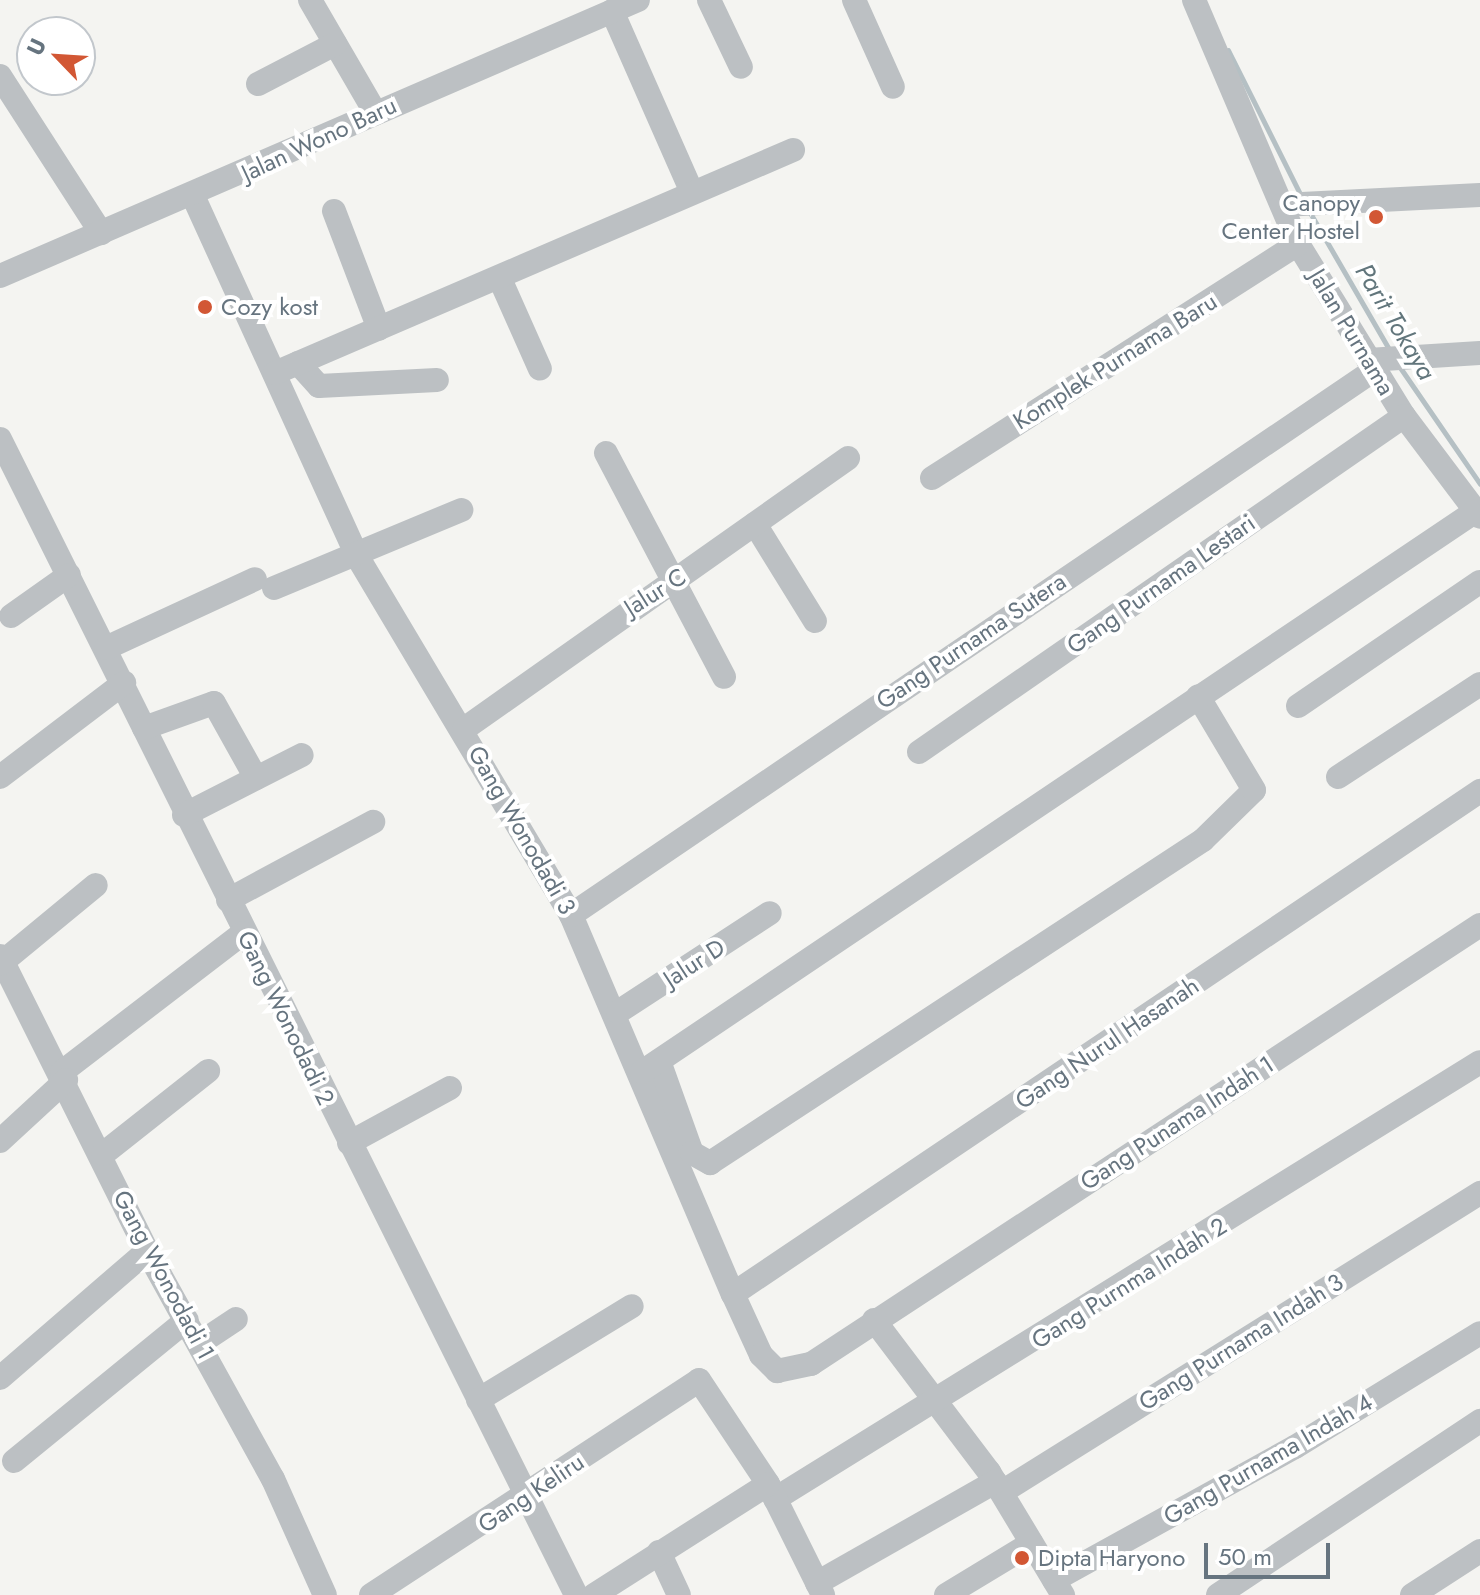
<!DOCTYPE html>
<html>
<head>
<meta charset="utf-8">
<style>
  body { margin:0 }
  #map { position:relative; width:1480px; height:1595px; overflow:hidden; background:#f4f4f1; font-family:Jost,sans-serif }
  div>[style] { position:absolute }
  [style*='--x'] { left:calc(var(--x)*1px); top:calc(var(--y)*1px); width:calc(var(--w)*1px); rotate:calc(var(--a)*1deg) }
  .stream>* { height:5px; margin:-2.5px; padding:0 2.5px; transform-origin:2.5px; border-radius:2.5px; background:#b5c0c4 }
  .minor>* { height:24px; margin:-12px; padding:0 12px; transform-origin:12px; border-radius:12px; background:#bcc0c3 }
  .dots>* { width:22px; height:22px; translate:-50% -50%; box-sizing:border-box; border:4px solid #fff; border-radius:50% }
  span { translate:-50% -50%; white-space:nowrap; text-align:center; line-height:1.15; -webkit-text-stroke:8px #fff; paint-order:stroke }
  .street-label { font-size:24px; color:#66747f }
  .poi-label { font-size:24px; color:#66747f }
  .right { translate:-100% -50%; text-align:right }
  .left { translate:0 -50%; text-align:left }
  .water-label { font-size:26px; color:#62767c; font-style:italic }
  .north { position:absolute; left:16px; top:16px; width:80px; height:80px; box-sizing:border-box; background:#fff; border:2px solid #c2c7cc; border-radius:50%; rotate:295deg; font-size:22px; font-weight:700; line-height:32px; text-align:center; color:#66747f }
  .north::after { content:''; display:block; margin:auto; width:28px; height:36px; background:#d25734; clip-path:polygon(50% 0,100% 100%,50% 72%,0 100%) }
  .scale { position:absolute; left:1204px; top:1543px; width:126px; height:36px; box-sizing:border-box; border:4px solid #66747f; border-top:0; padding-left:10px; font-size:24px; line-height:28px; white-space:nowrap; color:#66747f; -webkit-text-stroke:6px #fff; paint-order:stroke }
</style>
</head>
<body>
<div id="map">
  <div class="stream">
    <div style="--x:1228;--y:50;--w:165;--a:63.4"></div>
    <div style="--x:1309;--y:211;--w:162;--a:59.9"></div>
    <div style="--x:1399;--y:366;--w:143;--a:55.5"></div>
  </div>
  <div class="minor">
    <div style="--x:310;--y:0;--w:129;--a:59.9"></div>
    <div style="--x:709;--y:0;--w:74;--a:64.5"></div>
    <div style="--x:854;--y:0;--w:95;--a:65.9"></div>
    <div style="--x:1194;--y:0;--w:265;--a:66.9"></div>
    <div style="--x:1298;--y:244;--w:202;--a:58.4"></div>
    <div style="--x:1404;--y:416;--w:126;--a:53"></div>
    <div style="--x:612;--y:11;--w:198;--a:66.2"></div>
    <div style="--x:0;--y:76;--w:187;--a:57.2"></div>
    <div style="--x:258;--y:84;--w:87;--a:-27.5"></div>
    <div style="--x:194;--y:198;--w:393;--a:65.5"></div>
    <div style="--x:357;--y:556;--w:418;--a:59.2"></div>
    <div style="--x:571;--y:915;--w:412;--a:66.9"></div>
    <div style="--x:733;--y:1294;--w:67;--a:65.3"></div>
    <div style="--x:761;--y:1355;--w:23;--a:45"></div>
    <div style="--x:777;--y:1371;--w:35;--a:-12"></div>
    <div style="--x:811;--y:1364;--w:800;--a:-33.27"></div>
    <div style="--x:1282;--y:205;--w:198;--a:-2.9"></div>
    <div style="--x:334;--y:211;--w:126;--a:69.1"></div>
    <div style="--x:0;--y:276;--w:695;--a:-23.39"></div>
    <div style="--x:500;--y:279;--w:98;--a:66"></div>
    <div style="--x:1368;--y:360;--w:112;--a:-3.6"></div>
    <div style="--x:298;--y:363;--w:31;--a:48"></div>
    <div style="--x:319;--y:386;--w:118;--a:-2.9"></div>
    <div style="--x:275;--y:373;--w:564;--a:-23.29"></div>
    <div style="--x:0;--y:439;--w:1292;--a:63.51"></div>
    <div style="--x:606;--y:453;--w:253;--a:62.2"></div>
    <div style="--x:932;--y:478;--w:434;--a:-32.6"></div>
    <div style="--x:755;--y:524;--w:114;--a:58.3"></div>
    <div style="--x:274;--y:588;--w:203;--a:-22.6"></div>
    <div style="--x:11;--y:616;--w:71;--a:-35.3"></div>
    <div style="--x:106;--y:648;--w:164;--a:-24.8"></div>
    <div style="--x:1298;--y:706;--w:220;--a:-34.3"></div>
    <div style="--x:144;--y:728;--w:74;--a:-19.7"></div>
    <div style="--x:214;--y:703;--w:86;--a:60.8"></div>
    <div style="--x:464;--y:729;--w:470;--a:-35.2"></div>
    <div style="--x:919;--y:752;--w:590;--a:-34.71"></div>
    <div style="--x:0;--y:777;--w:156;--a:-37.2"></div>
    <div style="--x:1338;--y:777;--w:170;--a:-33.2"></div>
    <div style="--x:184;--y:815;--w:132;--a:-27"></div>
    <div style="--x:228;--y:900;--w:165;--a:-28.3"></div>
    <div style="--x:571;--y:915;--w:970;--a:-34.16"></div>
    <div style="--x:0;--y:956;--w:330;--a:63.5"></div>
    <div style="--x:147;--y:1251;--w:260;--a:61.1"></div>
    <div style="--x:273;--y:1479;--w:127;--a:65.9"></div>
    <div style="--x:0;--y:964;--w:124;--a:-39.5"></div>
    <div style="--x:618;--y:1012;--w:181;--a:-33.1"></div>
    <div style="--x:659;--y:1061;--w:98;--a:70.3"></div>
    <div style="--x:692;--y:1153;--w:21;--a:29"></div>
    <div style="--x:710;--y:1163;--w:589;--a:-33.23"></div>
    <div style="--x:1203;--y:840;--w:71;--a:-44.4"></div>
    <div style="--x:1254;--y:790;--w:109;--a:-120.8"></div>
    <div style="--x:62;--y:1072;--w:228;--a:-37.5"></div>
    <div style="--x:642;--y:1072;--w:1005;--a:-33.93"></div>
    <div style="--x:0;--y:1141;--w:90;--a:-42.7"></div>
    <div style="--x:349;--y:1143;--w:115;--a:-28.6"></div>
    <div style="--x:103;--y:1154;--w:134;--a:-38.3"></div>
    <div style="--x:733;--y:1294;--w:901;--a:-33.95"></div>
    <div style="--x:874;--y:1320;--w:191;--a:52.9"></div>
    <div style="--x:989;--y:1472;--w:144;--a:59"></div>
    <div style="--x:200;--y:1343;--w:43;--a:-33.7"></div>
    <div style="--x:0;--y:1378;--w:194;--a:-40.8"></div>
    <div style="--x:478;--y:1400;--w:180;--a:-31.4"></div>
    <div style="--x:14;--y:1461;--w:223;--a:-39.2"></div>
    <div style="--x:1002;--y:1492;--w:564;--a:-32.03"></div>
    <div style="--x:775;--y:1499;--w:829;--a:-31.79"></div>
    <div style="--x:659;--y:1552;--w:47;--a:65.1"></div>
    <div style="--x:1054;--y:1580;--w:275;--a:-28.9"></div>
    <div style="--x:1295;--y:1447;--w:217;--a:-31.6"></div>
    <div style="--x:817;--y:1583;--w:205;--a:-29.6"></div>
    <div style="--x:371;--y:1595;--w:392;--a:-33.2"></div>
    <div style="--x:699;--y:1380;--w:125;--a:56.4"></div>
    <div style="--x:768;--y:1484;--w:124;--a:63.6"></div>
    <div style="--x:594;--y:1595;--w:206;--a:-32.5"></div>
    <div style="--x:946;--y:1595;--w:100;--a:-31.2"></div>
    <div style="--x:1218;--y:1595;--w:315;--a:-33.6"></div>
    <div style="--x:1412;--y:1595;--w:81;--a:-32.9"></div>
  </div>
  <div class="dots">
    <div style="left:1376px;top:217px;background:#d25734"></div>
    <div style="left:205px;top:307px;background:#d25734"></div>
    <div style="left:1022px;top:1558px;background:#d25734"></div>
  </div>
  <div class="street-label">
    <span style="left:319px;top:139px;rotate:-25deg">Jalan Wono Baru</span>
    <span style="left:1352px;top:332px;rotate:59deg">Jalan Purnama</span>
    <span style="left:1115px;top:361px;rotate:-32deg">Komplek Purnama Baru</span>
    <span style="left:1161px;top:584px;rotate:-35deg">Gang Purnama Lestari</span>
    <span style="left:655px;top:592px;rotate:-32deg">Jalur C</span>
    <span style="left:971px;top:641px;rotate:-34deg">Gang Purnama Sutera</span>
    <span style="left:522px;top:830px;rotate:60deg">Gang Wonodadi 3</span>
    <span style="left:694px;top:963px;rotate:-33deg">Jalur D</span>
    <span style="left:286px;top:1018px;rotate:64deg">Gang Wonodadi 2</span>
    <span style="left:1107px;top:1043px;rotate:-34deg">Gang Nurul Hasanah</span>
    <span style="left:1177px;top:1123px;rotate:-33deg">Gang Punama Indah 1</span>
    <span style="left:164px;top:1275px;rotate:62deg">Gang Wonodadi 1</span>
    <span style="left:1129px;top:1283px;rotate:-32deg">Gang Purnma Indah 2</span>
    <span style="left:1241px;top:1342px;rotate:-32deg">Gang Purnama Indah 3</span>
    <span style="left:1268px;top:1459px;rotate:-30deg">Gang Purnama Indah 4</span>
    <span style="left:531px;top:1493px;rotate:-34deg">Gang Keliru</span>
  </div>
  <div class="poi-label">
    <span class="right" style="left:1360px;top:217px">Canopy<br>Center Hostel</span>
    <span class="left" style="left:221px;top:307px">Cozy kost</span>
    <span class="left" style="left:1038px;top:1558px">Dipta Haryono</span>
  </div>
  <div class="water-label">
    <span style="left:1395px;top:322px;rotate:59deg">Parit Tokaya</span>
  </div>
  <div class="north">U</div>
  <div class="scale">50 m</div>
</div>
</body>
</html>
